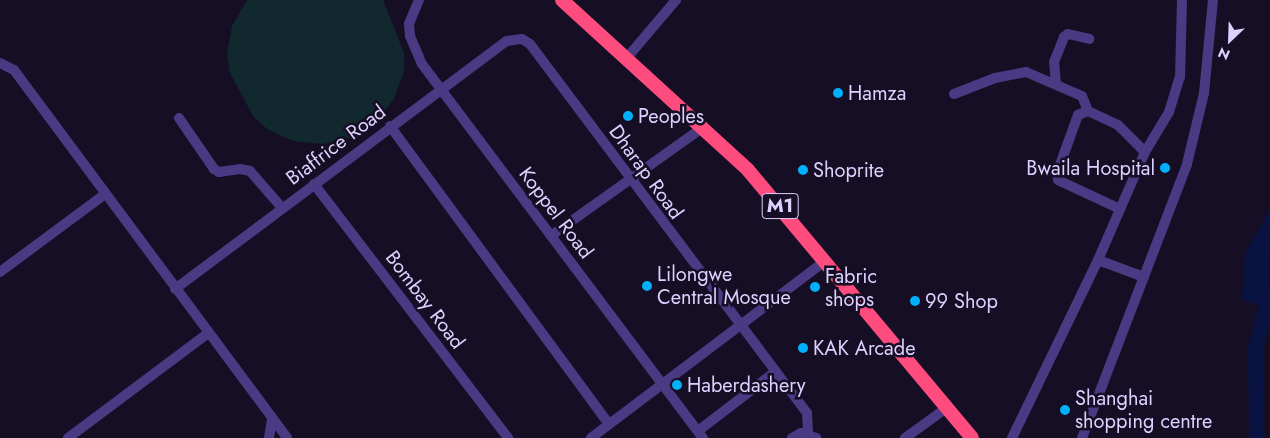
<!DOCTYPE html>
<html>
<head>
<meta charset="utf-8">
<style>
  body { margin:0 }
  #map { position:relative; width:1270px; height:438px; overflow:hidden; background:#160e24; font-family:Jost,sans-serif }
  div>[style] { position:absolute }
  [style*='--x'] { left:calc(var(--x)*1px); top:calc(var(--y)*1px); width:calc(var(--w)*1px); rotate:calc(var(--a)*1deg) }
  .green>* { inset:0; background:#11292e }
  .water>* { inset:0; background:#091341 }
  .river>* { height:15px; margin:-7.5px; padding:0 7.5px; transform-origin:7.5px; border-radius:7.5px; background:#091341 }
  .minor>* { height:10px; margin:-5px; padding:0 5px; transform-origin:5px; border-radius:5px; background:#4a3983 }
  .highway>* { height:14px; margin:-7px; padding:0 7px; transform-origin:7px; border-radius:7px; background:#ff4c7e }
  .dots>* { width:14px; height:14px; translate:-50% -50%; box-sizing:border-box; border:2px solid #160e24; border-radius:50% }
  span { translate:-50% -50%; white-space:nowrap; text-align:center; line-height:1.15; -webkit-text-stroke:5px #160e24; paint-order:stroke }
  .shield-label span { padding:1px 4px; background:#160e24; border:1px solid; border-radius:4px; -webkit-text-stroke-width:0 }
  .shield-label { font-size:19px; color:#dfd1ff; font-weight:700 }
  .poi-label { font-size:20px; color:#dfd1ff }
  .left { translate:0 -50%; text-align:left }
  .right { translate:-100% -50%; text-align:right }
  .street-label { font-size:20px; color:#dfd1ff }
  .north { position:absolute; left:1205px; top:15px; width:50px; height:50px; -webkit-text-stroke:4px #160e24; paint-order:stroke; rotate:204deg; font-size:14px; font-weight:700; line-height:20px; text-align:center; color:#dfd1ff }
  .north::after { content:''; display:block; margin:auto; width:18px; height:22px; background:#dfd1ff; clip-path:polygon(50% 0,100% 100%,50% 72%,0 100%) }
</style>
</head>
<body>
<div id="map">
  <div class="green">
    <div style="clip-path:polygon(247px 0,383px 0,404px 53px,404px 71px,394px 99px,376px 122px,351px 137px,323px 144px,293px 141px,267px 129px,253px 116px,230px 73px,227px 54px,232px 26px)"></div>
  </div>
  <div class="water">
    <div style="clip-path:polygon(1270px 209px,1268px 288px,1270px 308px,1242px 300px,1245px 254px)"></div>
  </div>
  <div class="river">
    <div style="--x:1256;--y:438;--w:92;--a:-90.6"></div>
    <div style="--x:1255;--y:346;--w:41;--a:-74.2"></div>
    <div style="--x:1266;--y:307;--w:19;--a:-102"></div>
  </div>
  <div class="minor">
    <div style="--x:419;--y:0;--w:26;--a:113"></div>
    <div style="--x:409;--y:24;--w:12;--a:85"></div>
    <div style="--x:410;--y:36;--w:30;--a:67"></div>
    <div style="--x:422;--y:64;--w:468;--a:53.1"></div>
    <div style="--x:625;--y:60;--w:79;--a:-49.6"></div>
    <div style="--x:0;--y:63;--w:16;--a:27"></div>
    <div style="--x:14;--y:70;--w:458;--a:53.4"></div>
    <div style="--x:1056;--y:84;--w:22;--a:-95"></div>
    <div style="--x:1054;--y:62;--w:27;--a:-68"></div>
    <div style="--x:1064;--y:37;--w:5;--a:-37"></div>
    <div style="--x:1068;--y:34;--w:22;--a:13"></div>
    <div style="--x:954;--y:94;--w:44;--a:-21.3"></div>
    <div style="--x:995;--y:78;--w:32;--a:-11"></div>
    <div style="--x:1026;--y:72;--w:61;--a:23.2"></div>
    <div style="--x:1082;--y:96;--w:16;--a:68"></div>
    <div style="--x:179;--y:118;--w:62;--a:55.5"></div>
    <div style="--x:214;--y:169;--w:6;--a:31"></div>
    <div style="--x:219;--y:172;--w:21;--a:-8"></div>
    <div style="--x:240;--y:169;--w:10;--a:11"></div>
    <div style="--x:250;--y:171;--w:49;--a:49.1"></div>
    <div style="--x:390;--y:126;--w:370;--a:53.7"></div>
    <div style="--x:314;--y:184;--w:320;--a:52.6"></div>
    <div style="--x:1120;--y:209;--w:68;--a:-154.9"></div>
    <div style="--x:1058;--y:180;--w:7;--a:-98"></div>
    <div style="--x:1057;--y:173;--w:62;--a:-70.1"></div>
    <div style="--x:1078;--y:115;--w:11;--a:-22"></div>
    <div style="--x:1088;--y:111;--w:33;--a:25"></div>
    <div style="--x:1118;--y:125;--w:38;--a:45"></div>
    <div style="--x:552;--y:235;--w:184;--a:-35.5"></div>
    <div style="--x:1098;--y:260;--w:49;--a:20.3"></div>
    <div style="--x:0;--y:272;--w:131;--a:-36.6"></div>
    <div style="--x:175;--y:289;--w:414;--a:-36.8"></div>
    <div style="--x:507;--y:41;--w:15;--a:-8"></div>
    <div style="--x:522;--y:39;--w:9;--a:32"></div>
    <div style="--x:530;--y:44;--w:461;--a:53.1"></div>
    <div style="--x:807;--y:413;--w:21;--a:87"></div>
    <div style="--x:698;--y:431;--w:97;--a:-37.5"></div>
    <div style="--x:68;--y:438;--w:174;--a:-36.8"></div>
    <div style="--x:269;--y:438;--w:18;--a:-81"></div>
    <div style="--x:591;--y:438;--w:293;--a:-37.1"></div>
    <div style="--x:792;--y:438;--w:10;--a:-29"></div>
    <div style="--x:801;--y:433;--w:16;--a:18"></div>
    <div style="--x:905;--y:438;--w:49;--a:-35.9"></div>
    <div style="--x:1012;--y:438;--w:198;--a:-64.2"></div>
    <div style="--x:1098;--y:260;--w:118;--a:-66.5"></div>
    <div style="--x:1145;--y:152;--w:47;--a:-59"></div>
    <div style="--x:1169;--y:112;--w:37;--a:-73"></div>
    <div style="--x:1180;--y:77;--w:77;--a:-88.5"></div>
    <div style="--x:1082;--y:438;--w:293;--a:-69"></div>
    <div style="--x:1187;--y:164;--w:73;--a:-76.5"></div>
    <div style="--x:1204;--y:93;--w:93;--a:-84.5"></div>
  </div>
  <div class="highway">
    <div style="--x:562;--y:0;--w:252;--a:42.4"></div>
    <div style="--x:748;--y:170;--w:349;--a:50.1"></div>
  </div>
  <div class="dots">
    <div style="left:838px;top:93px;background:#00b0fc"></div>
    <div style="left:628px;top:116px;background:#00b0fc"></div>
    <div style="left:1165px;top:168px;background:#00b0fc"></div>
    <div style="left:803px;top:170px;background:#00b0fc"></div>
    <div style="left:647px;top:286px;background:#00b0fc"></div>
    <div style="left:815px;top:287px;background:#00b0fc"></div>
    <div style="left:915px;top:301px;background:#00b0fc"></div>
    <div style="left:803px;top:348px;background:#00b0fc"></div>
    <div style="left:677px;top:385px;background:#00b0fc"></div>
    <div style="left:1065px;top:410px;background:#00b0fc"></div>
  </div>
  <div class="shield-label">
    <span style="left:780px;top:206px">M1</span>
  </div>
  <div class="poi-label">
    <span class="left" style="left:848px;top:93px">Hamza</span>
    <span class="left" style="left:638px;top:116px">Peoples</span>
    <span class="right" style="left:1155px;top:168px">Bwaila Hospital</span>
    <span class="left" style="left:813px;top:170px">Shoprite</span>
    <span class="left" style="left:657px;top:286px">Lilongwe<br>Central Mosque</span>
    <span class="left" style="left:825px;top:288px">Fabric<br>shops</span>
    <span class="left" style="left:925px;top:301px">99 Shop</span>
    <span class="left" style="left:813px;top:348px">KAK Arcade</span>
    <span class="left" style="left:687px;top:385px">Haberdashery</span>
    <span class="left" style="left:1075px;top:410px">Shanghai<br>shopping centre</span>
  </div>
  <div class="street-label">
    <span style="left:336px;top:145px;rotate:-37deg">Biaffrice Road</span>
    <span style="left:646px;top:172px;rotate:54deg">Dharap Road</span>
    <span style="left:556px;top:213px;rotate:53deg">Koppel Road</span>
    <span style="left:425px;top:300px;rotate:53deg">Bombay Road</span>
  </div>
  <div class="north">N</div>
</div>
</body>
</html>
